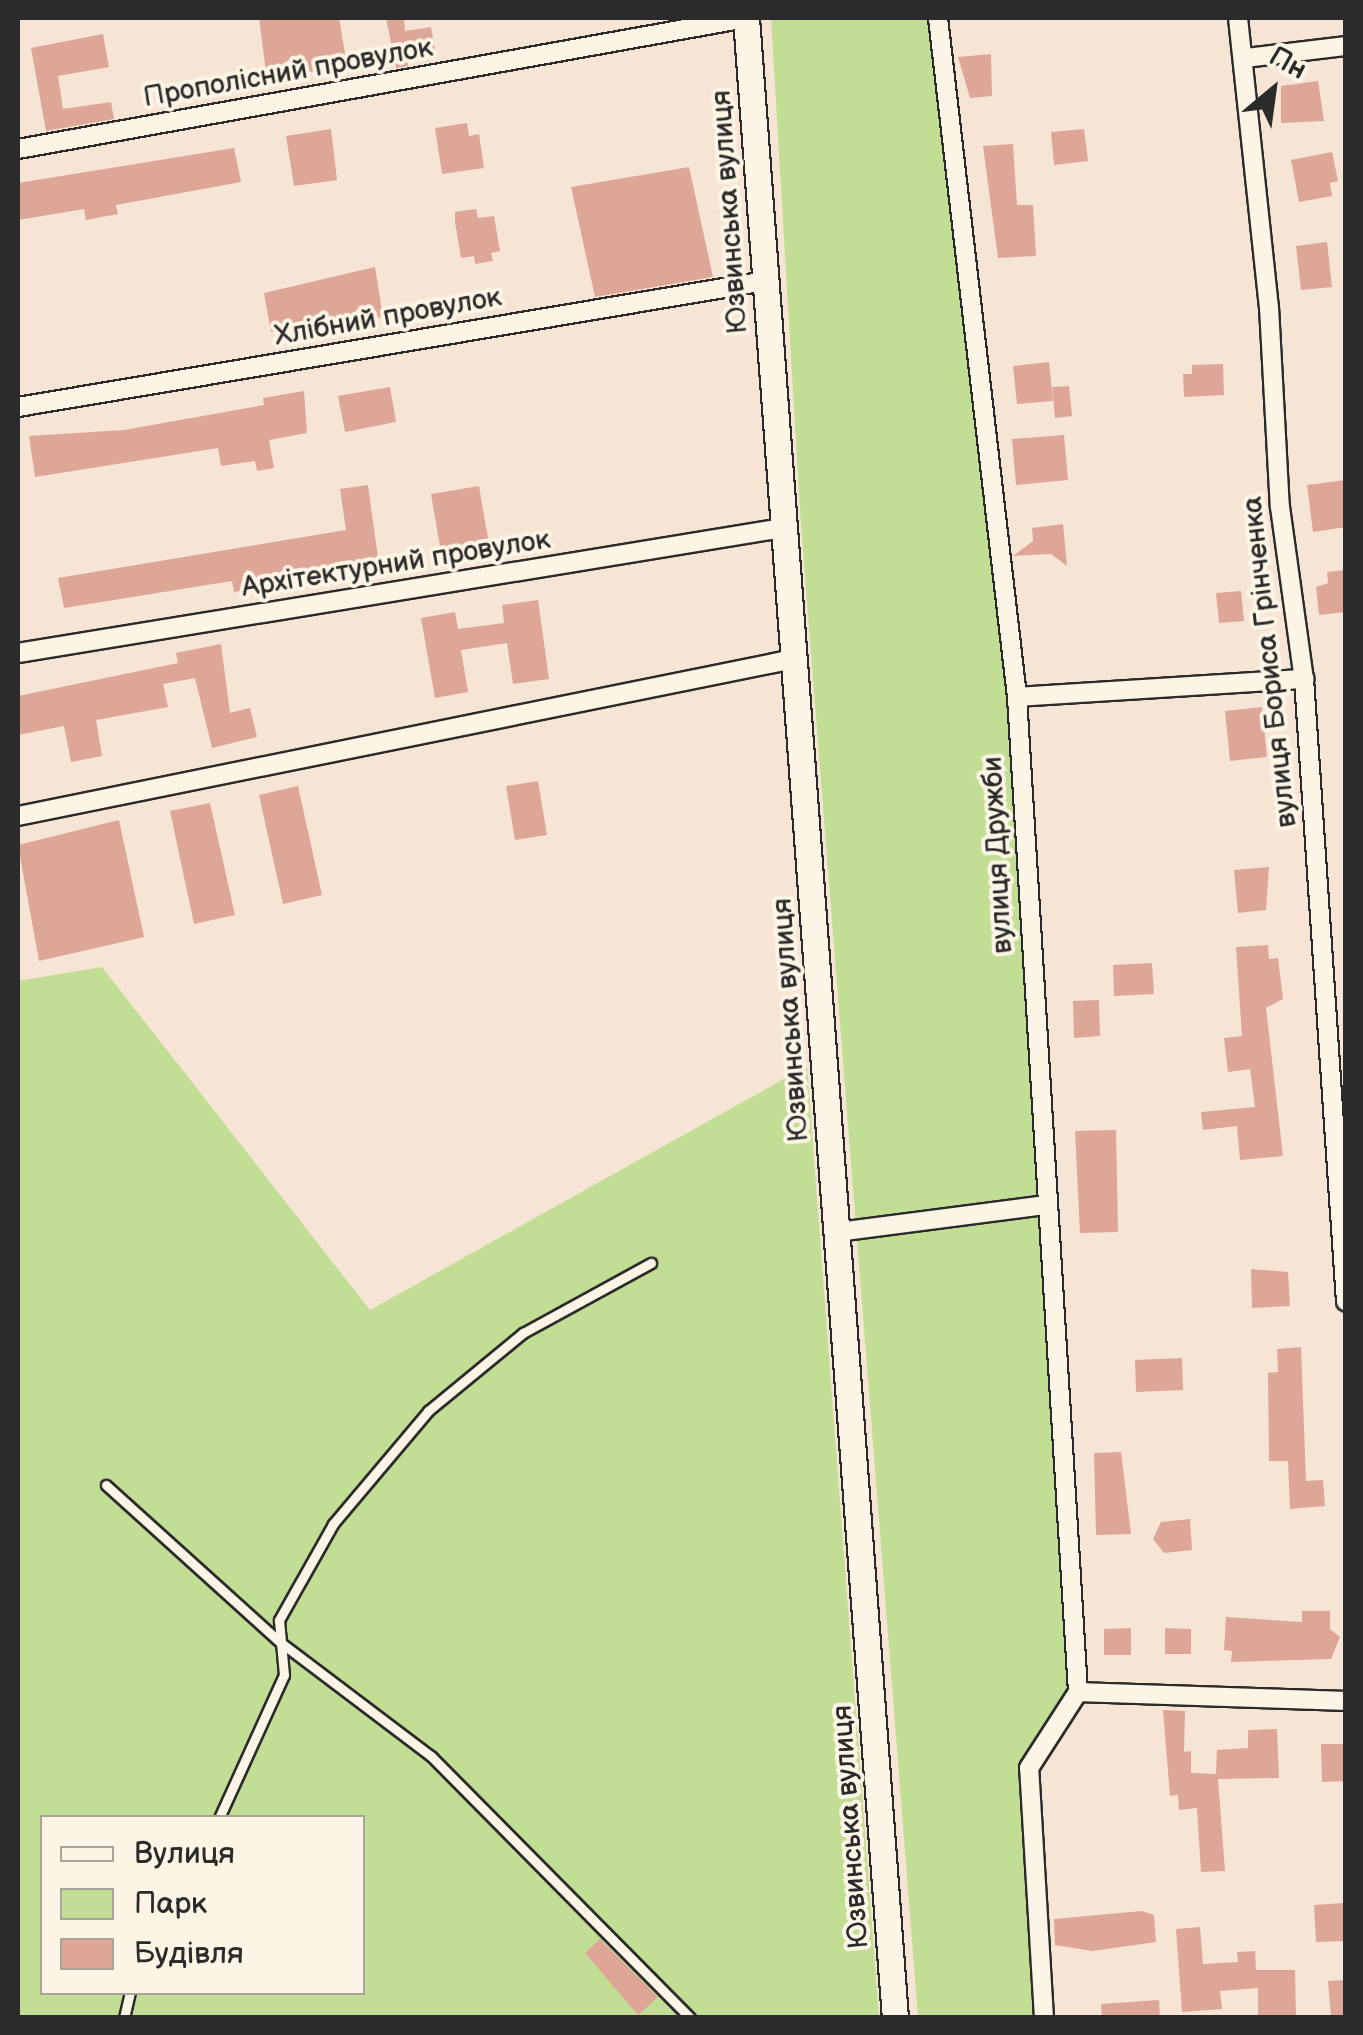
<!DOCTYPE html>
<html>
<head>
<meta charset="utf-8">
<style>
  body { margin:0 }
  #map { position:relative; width:1363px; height:2035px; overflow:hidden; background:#f6e5d5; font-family:"Balsamiq Sans",sans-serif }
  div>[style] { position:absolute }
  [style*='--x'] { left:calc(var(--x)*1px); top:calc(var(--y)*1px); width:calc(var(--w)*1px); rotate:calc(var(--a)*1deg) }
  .green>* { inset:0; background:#c2de95 }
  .building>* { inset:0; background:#dea696 }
  .roads { filter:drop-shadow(2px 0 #2b2b2b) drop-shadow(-2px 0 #2b2b2b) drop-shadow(0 2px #2b2b2b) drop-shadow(0 -2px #2b2b2b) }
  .lane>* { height:9px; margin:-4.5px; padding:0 4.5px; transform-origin:4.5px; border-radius:4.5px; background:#fcf5e5 }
  .street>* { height:18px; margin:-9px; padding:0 9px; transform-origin:9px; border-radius:9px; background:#fcf5e5 }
  .secondary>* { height:25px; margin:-12.5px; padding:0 12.5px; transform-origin:12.5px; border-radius:12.5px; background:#fcf5e5 }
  span { translate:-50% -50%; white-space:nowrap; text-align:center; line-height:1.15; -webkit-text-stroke:8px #fcf5e5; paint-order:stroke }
  .street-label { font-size:28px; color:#2b2b2b }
  .frame { position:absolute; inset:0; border:20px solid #2b2b2b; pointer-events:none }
  .legend { position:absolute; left:40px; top:1815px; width:325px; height:180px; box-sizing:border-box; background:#fcf5e5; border:2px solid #a8a49b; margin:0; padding:12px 18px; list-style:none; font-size:30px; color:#2b2b2b }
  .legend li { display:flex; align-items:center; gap:20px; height:50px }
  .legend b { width:50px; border:2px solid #a8a49b }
  .north { position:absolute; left:1223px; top:40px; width:100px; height:100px; -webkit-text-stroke:8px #fcf5e5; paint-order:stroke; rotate:29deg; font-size:28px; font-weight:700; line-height:40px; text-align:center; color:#2b2b2b }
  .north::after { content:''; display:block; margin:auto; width:35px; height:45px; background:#2b2b2b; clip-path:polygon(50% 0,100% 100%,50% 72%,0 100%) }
</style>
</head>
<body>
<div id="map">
  <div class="green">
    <div style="clip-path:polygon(771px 18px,938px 18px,1017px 697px,1078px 1692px,1029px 1768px,1044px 2017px,918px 2017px,801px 526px)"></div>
    <div style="clip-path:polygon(evenodd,102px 967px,370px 1310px,807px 1066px,879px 2017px,18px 2018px,18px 981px,102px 967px,42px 1818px,362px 1818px,362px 1992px,42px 1992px,42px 1818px)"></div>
  </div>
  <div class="building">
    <div style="clip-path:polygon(259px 18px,339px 18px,347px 65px,267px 80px)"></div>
    <div style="clip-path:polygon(386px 18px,404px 18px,405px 31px,431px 27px,435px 50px,407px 55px,408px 66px,396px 68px)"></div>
    <div style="clip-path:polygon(103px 34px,109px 67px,58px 76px,63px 109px,111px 102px,114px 119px,46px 131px,31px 48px)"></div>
    <div style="clip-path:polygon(991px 54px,992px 96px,970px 98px,958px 57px)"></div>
    <div style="clip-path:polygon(1318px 81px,1324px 121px,1281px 123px,1281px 86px)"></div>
    <div style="clip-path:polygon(467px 123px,469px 136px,479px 134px,484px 168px,442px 174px,435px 128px)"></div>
    <div style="clip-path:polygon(331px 129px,337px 180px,294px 186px,286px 136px)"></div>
    <div style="clip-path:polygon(1084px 129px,1088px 161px,1054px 165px,1051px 132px)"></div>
    <div style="clip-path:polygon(1013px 144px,1017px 205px,1033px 205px,1036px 256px,998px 258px,983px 146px)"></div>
    <div style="clip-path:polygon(234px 148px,241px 182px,116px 205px,118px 214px,86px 220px,84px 209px,18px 220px,18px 183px)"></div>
    <div style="clip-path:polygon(1332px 152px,1338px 181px,1330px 183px,1332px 196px,1299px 202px,1291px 160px)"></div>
    <div style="clip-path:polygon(689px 167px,713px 277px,595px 297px,571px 187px)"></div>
    <div style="clip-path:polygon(476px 209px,478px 218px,494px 216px,500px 251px,491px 253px,493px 261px,475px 264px,474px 256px,461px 258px,455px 222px,455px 212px)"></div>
    <div style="clip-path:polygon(1327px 242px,1332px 287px,1301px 290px,1296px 246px)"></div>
    <div style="clip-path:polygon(375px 267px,383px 317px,271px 332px,264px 293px)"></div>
    <div style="clip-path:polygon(1049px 362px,1053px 401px,1017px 404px,1013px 366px)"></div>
    <div style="clip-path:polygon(1223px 364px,1224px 395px,1184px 397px,1183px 374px,1192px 374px,1192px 365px)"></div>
    <div style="clip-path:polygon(1069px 386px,1072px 416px,1055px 418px,1052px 387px)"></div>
    <div style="clip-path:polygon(390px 387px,396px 422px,345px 432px,338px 396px)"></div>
    <div style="clip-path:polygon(304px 391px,307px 433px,269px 440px,274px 468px,257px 471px,255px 461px,221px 466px,218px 448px,35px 477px,29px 436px,124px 430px,264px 405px,263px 398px)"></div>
    <div style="clip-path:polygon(1064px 435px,1068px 480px,1016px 485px,1012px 439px)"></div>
    <div style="clip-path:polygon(1346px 480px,1346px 527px,1313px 532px,1307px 485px)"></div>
    <div style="clip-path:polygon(368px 485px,379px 565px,234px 592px,232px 581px,64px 608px,58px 578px,346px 530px,340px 489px)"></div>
    <div style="clip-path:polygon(479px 486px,489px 544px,441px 552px,431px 494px)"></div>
    <div style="clip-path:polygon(1063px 524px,1067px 566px,1051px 554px,1013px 556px,1033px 541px,1032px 528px)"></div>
    <div style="clip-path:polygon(1346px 570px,1346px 612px,1319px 615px,1316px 587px,1328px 583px,1327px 572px)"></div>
    <div style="clip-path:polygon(1241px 591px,1244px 621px,1219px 623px,1216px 593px)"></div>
    <div style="clip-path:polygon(538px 600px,549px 679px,513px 684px,507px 643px,461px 650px,468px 692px,435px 698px,421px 618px,455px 612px,458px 629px,504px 623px,502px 605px)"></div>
    <div style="clip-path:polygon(221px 644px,230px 713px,250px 708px,257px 737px,212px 748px,195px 678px,163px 684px,168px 707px,96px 720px,102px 756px,71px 762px,64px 726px,18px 735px,18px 696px,178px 663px,176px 653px)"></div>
    <div style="clip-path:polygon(1262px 707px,1267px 757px,1230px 761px,1225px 711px)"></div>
    <div style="clip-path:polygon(538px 781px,547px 835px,515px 840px,506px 786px)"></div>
    <div style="clip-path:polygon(298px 786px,322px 895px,283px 904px,259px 795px)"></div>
    <div style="clip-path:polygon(210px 803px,235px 915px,194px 924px,170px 811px)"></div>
    <div style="clip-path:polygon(119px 820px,144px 937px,39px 961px,18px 845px)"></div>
    <div style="clip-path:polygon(1269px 867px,1266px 910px,1238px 913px,1234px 870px)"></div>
    <div style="clip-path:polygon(1268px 945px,1269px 959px,1278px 958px,1283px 999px,1266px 1008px,1283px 1156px,1240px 1160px,1237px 1126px,1203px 1130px,1201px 1112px,1255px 1107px,1250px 1069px,1228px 1072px,1224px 1038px,1242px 1036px,1236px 947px)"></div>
    <div style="clip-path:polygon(1152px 963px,1154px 994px,1114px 996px,1113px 965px)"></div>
    <div style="clip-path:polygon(1099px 1000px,1100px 1036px,1074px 1038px,1073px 1001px)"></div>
    <div style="clip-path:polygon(1116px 1130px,1118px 1232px,1080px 1233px,1075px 1131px)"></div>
    <div style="clip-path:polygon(1251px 1269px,1288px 1272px,1290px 1306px,1252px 1308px)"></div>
    <div style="clip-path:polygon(1301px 1347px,1306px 1481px,1323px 1480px,1325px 1506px,1290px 1509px,1288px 1461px,1269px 1461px,1268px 1373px,1278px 1372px,1277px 1349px)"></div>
    <div style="clip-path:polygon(1182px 1358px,1183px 1390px,1136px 1392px,1135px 1360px)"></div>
    <div style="clip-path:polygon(1121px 1452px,1131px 1534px,1096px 1535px,1094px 1453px)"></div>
    <div style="clip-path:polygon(1190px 1519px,1192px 1550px,1164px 1553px,1153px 1539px,1161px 1522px)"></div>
    <div style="clip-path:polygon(1302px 1611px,1330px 1611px,1330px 1629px,1340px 1637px,1331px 1659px,1231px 1662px,1232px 1651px,1224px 1650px,1226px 1617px,1302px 1622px)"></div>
    <div style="clip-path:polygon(1131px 1628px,1131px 1655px,1104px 1655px,1104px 1629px)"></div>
    <div style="clip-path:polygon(1165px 1628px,1191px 1629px,1191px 1654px,1165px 1654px)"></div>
    <div style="clip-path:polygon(1163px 1710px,1185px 1711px,1184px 1752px,1191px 1751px,1191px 1773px,1216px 1774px,1217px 1750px,1248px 1748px,1248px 1730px,1277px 1729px,1279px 1778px,1218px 1779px,1225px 1871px,1201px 1872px,1197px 1808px,1179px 1810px,1178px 1795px,1170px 1796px)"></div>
    <div style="clip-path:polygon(1321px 1744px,1346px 1744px,1346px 1781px,1322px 1782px)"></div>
    <div style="clip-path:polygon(1343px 1903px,1345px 1941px,1316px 1942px,1314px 1905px)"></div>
    <div style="clip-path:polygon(1142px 1911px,1154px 1915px,1156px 1942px,1092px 1951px,1055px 1945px,1054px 1919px)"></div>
    <div style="clip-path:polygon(1200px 1927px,1203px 1964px,1238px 1962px,1237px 1952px,1255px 1951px,1256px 1970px,1295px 1970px,1296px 2018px,1258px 2016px,1258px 1988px,1220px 1991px,1222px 2009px,1182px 2012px,1176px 1929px)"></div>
    <div style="clip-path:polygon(600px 1939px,658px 1997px,638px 2015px,585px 1953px)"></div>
    <div style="clip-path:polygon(1346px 1980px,1346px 2018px,1331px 2018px,1328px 1981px)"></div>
    <div style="clip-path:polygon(1159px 2000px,1160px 2018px,1102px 2018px,1101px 2004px)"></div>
  </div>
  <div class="roads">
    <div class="lane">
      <div style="--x:106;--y:1485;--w:234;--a:42.1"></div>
      <div style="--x:280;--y:1642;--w:189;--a:37.1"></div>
      <div style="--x:431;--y:1756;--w:368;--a:45.3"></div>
      <div style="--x:219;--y:1818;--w:157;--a:-65.6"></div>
      <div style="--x:284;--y:1675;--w:55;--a:-95.2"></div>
      <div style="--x:279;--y:1620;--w:110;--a:-60.6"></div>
      <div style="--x:333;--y:1524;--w:148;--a:-49.9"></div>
      <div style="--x:428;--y:1411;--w:123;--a:-39.4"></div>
      <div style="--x:523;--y:1333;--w:146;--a:-28.7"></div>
      <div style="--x:124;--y:2018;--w:27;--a:-77"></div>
    </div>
    <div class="street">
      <div style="--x:938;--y:18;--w:684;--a:83.36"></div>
      <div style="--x:1017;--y:697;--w:997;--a:86.49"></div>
      <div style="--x:1238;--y:18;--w:291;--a:83.9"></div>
      <div style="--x:1269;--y:307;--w:200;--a:86.9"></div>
      <div style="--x:1280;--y:507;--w:174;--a:82.1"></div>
      <div style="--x:1304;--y:679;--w:624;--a:86.14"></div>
      <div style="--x:1245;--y:58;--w:102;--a:-6.8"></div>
      <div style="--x:18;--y:149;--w:740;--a:-10.2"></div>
      <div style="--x:18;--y:407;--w:758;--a:-9.57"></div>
      <div style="--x:18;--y:653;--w:775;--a:-9.28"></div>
      <div style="--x:1017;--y:697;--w:288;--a:-3.6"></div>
      <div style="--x:18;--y:816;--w:792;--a:-11.44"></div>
      <div style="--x:838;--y:1232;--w:211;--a:-7.4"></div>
      <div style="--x:1044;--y:2018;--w:250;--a:-93.4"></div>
      <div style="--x:1029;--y:1768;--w:90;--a:-57.2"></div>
      <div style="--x:1078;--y:1692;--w:268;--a:1.9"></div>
    </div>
    <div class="secondary">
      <div style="--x:746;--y:18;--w:2006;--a:85.74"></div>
    </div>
  </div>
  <div class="street-label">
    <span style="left:288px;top:73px;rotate:-10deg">Прополісний провулок</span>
    <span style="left:730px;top:212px;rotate:-94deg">Юзвинська вулиця</span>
    <span style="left:388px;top:317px;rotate:-10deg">Хлібний провулок</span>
    <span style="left:396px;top:564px;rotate:-9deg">Архітектурний провулок</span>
    <span style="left:1270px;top:662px;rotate:-96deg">вулиця Бориса Грінченка</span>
    <span style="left:998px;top:855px;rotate:-93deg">вулиця Дружби</span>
    <span style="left:791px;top:1020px;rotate:-94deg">Юзвинська вулиця</span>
    <span style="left:851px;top:1827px;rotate:-94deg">Юзвинська вулиця</span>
  </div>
  <div class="frame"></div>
  <ul class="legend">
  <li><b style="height:12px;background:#fcf5e5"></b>Вулиця</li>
  <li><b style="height:28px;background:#c2de95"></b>Парк</li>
  <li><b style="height:28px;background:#dea696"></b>Будівля</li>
  </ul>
  <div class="north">Пн</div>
</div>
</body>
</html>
